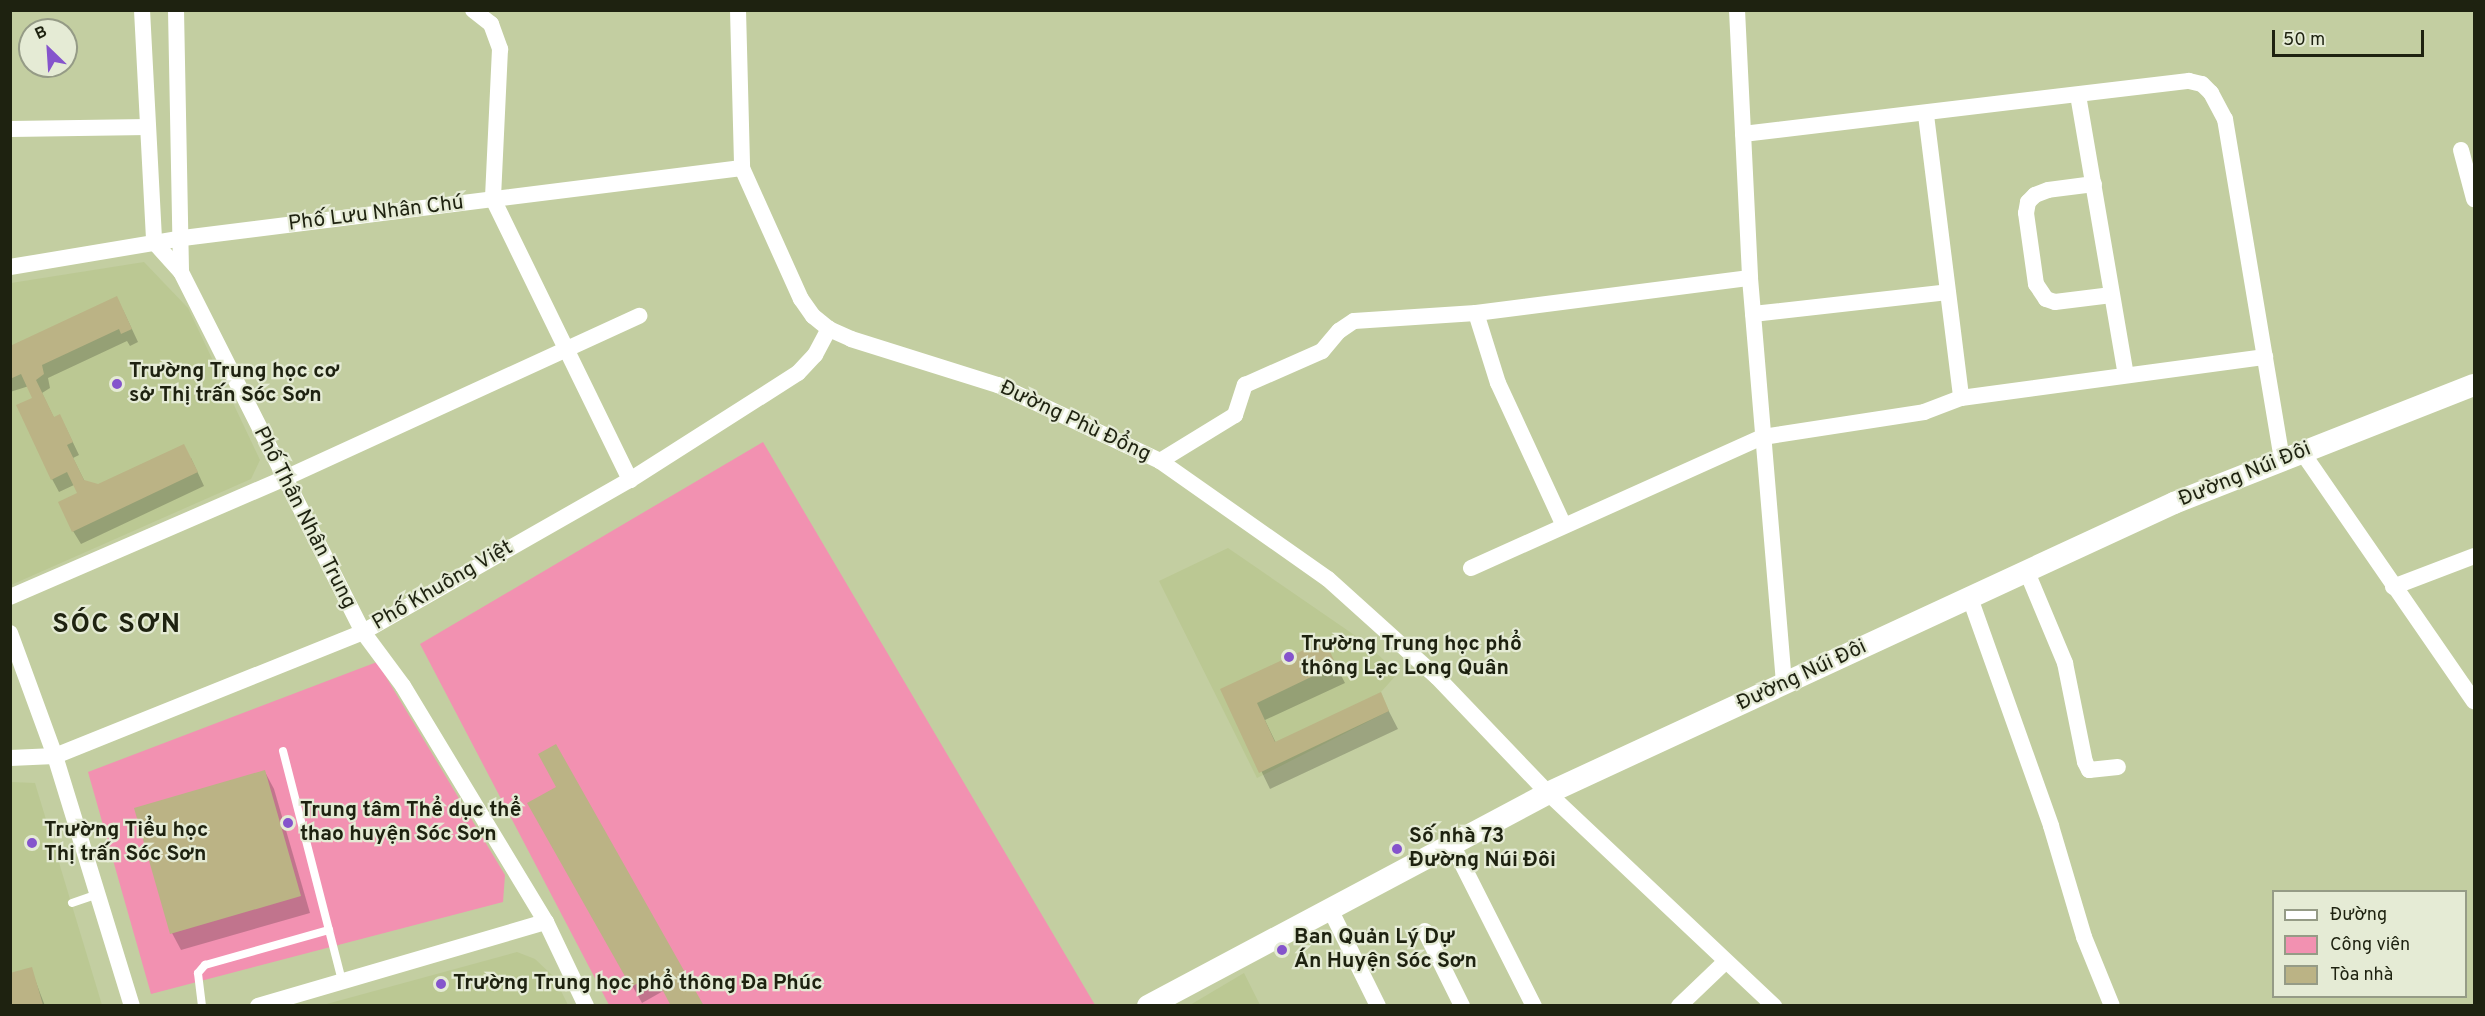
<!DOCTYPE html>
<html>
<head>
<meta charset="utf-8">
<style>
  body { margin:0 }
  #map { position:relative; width:2485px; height:1016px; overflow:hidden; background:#c3cea1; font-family:Overpass,sans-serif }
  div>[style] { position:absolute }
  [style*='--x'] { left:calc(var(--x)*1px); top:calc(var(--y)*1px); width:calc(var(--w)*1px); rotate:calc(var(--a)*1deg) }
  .built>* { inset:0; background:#bbc893 }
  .green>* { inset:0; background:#f291b1 }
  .shadow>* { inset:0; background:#0003 }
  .building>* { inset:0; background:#bbb385 }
  .service>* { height:8px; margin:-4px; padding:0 4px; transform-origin:4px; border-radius:4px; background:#fff }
  .minor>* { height:16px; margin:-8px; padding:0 8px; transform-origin:8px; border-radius:8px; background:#fff }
  .secondary>* { height:22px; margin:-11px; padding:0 11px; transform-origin:11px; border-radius:11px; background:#fff }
  .dots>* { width:16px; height:16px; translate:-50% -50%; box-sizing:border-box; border:3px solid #e5ebd5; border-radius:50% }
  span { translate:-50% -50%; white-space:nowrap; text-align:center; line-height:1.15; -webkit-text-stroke:4.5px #e5ebd5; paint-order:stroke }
  .street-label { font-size:21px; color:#1e2210 }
  .poi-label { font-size:21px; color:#1e2210; font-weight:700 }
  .left { translate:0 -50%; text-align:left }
  .district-label { font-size:27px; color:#1e2210; font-weight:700; letter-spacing:1.5px }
  .frame { position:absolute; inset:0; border:12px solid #1e2210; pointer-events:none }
  .legend { position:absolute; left:2272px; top:890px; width:195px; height:108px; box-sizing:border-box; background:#e5ebd5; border:2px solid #959b86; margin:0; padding:8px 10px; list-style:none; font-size:18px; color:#1e2210 }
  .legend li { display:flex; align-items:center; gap:12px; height:30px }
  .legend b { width:30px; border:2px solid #959b86 }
  .north { position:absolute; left:18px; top:18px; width:60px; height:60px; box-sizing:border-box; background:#e5ebd5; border:2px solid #959b86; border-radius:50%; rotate:335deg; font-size:16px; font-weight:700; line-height:24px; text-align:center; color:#1e2210 }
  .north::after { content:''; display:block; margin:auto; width:21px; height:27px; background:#8554cc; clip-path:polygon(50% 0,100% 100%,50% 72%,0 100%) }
  .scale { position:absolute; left:2272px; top:30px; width:152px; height:27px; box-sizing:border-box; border:3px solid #1e2210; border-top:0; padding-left:8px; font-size:18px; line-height:21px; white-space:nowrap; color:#1e2210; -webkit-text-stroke:4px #e5ebd5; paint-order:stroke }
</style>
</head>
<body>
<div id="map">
  <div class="built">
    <div style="clip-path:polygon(144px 262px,188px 308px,260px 460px,251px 479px,11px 585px,11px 283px)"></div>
    <div style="clip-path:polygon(1228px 548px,1363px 641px,1398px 673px,1381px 692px,1389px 711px,1257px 778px,1159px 581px)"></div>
    <div style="clip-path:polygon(11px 782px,35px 783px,102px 1005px,11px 1006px)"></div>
    <div style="clip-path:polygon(517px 952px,535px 959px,554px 977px,568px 1005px,323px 1005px)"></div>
    <div style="clip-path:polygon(1244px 973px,1260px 1005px,1190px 1005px)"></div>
  </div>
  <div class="green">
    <div style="clip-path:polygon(763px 442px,1095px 1005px,609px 1005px,420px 644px)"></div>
    <div style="clip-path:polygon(377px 662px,505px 875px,503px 902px,151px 994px,88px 772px)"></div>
  </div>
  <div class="shadow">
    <div style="clip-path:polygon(123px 310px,138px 342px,130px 346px,127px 341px,48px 378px,50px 388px,42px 393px,54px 418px,66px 428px,79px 455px,73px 458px,85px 482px,98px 486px,191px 458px,204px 486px,81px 544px,73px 531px,79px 494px,74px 485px,59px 492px,52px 479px,34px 398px,29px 386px,10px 392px,10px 348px)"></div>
    <div style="clip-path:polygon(1324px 642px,1345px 683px,1265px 720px,1276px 743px,1380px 694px,1398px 729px,1270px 789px,1222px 690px)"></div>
    <div style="clip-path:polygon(265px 772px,274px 789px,310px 913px,181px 950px,172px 933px)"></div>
    <div style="clip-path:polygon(558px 787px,665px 990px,642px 1003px,529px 804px)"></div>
    <div style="clip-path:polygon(31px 969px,45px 1006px,10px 1006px)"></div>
  </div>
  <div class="building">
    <div style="clip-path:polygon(117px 296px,132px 329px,121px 334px,119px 329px,42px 365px,44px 374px,36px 380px,54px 417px,60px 414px,73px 442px,67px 445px,84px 480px,98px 484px,184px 444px,198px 472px,72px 532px,58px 502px,77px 493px,67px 472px,51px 480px,16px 405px,32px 398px,21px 374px,10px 379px,10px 346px)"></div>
    <div style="clip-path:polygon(1325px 640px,1336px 665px,1257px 703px,1275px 742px,1381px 692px,1389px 711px,1259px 773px,1220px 689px)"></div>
    <div style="clip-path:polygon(556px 744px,704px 1006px,671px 1006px,654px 974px,631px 987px,527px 803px,556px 787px,538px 754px)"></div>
    <div style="clip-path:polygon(265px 770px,301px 896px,170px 934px,134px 808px)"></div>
    <div style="clip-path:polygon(32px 967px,43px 1005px,10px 1006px,10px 973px)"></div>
  </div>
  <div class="service">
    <div style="--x:283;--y:751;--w:237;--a:75.6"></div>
    <div style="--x:72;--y:903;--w:28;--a:-19"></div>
    <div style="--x:202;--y:1006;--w:33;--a:-97"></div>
    <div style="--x:198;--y:973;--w:11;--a:-49"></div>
    <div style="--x:205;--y:965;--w:129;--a:-15.8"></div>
  </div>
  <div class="minor">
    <div style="--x:142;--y:10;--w:232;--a:87"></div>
    <div style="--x:154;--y:242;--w:40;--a:48"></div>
    <div style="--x:181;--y:272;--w:403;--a:63.2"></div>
    <div style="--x:363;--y:632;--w:67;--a:53.5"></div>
    <div style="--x:403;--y:686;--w:276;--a:58.8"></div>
    <div style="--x:546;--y:922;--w:93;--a:64.5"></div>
    <div style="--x:176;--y:10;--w:262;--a:88.9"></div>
    <div style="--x:473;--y:10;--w:23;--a:38"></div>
    <div style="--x:491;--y:24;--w:27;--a:70"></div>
    <div style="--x:500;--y:49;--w:150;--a:92.7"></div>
    <div style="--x:493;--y:199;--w:313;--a:64"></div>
    <div style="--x:738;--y:10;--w:158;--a:88.5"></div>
    <div style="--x:742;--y:168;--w:144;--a:65.8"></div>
    <div style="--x:801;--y:299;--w:21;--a:55"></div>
    <div style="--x:813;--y:316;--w:21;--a:39"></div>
    <div style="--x:829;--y:329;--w:24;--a:24"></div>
    <div style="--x:851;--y:339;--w:154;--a:17.4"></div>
    <div style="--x:998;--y:385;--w:179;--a:25.1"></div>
    <div style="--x:1160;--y:461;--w:205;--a:35.1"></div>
    <div style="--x:1328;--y:579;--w:147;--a:42"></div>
    <div style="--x:1437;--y:677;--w:161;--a:46.3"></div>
    <div style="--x:1548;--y:793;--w:311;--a:43.3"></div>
    <div style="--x:1737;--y:10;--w:268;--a:87.2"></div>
    <div style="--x:1750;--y:278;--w:408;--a:85.2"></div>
    <div style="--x:2078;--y:95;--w:284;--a:80.3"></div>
    <div style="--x:1926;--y:115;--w:285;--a:82.9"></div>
    <div style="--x:10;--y:129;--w:138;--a:-0.8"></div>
    <div style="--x:1743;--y:134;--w:449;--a:-6.8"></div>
    <div style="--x:2189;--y:81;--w:13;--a:13"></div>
    <div style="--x:2202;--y:84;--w:13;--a:45"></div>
    <div style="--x:2211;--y:93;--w:30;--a:62"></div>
    <div style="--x:2225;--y:119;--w:346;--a:80.5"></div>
    <div style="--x:2461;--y:150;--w:51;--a:75.1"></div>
    <div style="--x:2094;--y:184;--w:46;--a:172.6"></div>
    <div style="--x:2048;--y:190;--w:14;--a:159"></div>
    <div style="--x:2035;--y:195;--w:10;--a:135"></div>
    <div style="--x:2028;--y:202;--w:11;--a:100"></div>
    <div style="--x:2026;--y:213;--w:72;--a:82"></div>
    <div style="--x:2036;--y:284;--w:18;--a:56"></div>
    <div style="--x:2046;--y:299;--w:9;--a:18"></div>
    <div style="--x:2055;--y:302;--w:57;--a:-7"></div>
    <div style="--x:10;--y:267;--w:175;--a:-9.5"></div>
    <div style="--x:183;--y:238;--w:563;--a:-7.14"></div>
    <div style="--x:1476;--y:313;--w:73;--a:72.6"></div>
    <div style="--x:1498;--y:383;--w:157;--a:65.2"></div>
    <div style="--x:1753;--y:314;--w:196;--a:-6.4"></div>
    <div style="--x:2302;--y:452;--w:303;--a:55.4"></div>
    <div style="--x:1160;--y:461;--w:88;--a:-31.5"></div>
    <div style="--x:1235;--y:415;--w:32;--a:-72"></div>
    <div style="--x:1245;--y:385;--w:84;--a:-23.8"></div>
    <div style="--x:1322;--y:351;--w:26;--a:-50"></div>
    <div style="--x:1339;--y:331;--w:18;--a:-34"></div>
    <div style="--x:1354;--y:321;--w:122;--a:-3.8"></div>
    <div style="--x:1476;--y:313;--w:276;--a:-7.3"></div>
    <div style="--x:1471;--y:568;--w:320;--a:-24.2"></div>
    <div style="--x:1763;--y:437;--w:163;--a:-8.8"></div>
    <div style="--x:1924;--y:412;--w:40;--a:-21"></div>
    <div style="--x:1961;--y:398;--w:307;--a:-7.7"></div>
    <div style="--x:2027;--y:572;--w:99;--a:67.3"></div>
    <div style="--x:2065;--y:663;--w:101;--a:78.6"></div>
    <div style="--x:2085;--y:762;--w:9;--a:63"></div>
    <div style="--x:2089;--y:770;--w:29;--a:-6"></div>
    <div style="--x:2393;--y:587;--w:87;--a:-20.9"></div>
    <div style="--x:10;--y:597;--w:297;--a:-23.4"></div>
    <div style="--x:283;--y:479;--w:392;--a:-24.6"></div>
    <div style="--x:1970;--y:598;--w:242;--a:70.4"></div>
    <div style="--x:2051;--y:826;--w:116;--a:73.4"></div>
    <div style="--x:2084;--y:937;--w:74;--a:67.9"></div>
    <div style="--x:10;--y:633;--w:131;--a:69.9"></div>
    <div style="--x:55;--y:756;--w:262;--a:72.9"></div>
    <div style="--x:10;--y:758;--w:45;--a:-2.5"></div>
    <div style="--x:55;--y:756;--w:332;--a:-21.9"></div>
    <div style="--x:363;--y:632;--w:307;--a:-29.7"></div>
    <div style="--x:630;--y:480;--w:199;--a:-32.5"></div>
    <div style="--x:798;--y:373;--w:25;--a:-47"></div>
    <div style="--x:815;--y:355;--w:30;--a:-62"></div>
    <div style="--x:1452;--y:844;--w:182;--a:63.2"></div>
    <div style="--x:1330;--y:909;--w:108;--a:63.7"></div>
    <div style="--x:1425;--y:931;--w:84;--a:63.7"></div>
    <div style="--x:258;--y:1006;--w:300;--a:-16.3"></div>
    <div style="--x:1679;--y:1006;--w:64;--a:-43.7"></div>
  </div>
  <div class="secondary">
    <div style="--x:1148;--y:1006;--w:453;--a:-28"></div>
    <div style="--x:1548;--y:793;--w:690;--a:-24.86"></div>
    <div style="--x:2174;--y:503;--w:322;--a:-21.5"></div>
  </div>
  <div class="dots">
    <div style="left:117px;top:384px;background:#8554cc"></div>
    <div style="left:1289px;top:657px;background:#8554cc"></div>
    <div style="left:288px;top:823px;background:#8554cc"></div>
    <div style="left:32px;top:843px;background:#8554cc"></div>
    <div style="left:1397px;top:849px;background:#8554cc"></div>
    <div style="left:1282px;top:950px;background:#8554cc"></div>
    <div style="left:441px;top:984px;background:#8554cc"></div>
  </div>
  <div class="street-label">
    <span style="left:376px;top:214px;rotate:-7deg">Phố Lưu Nhân Chú</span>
    <span style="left:1075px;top:422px;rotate:25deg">Đường Phù Đổng</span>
    <span style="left:2245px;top:475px;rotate:-22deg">Đường Núi Đôi</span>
    <span style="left:304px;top:518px;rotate:63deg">Phố Thân Nhân Trung</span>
    <span style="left:443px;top:586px;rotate:-30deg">Phố Khuông Việt</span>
    <span style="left:1802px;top:676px;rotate:-25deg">Đường Núi Đôi</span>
  </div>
  <div class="poi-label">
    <span class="left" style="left:129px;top:384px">Trường Trung học cơ<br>sở Thị trấn Sóc Sơn</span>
    <span class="left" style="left:1301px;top:657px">Trường Trung học phổ<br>thông Lạc Long Quân</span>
    <span class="left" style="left:300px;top:823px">Trung tâm Thể dục thể<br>thao huyện Sóc Sơn</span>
    <span class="left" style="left:44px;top:843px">Trường Tiểu học<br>Thị trấn Sóc Sơn</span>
    <span class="left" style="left:1409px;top:849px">Số nhà 73<br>Đường Núi Đôi</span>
    <span class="left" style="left:1294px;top:950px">Ban Quản Lý Dự<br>Án Huyện Sóc Sơn</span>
    <span class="left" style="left:453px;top:984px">Trường Trung học phổ thông Đa Phúc</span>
  </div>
  <div class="district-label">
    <span style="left:117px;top:626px">SÓC SƠN</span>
  </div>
  <div class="frame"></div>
  <ul class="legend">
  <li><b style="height:8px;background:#fff"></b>Đường</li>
  <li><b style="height:16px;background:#f291b1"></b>Công viên</li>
  <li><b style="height:16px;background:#bbb385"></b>Tòa nhà</li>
  </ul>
  <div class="north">B</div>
  <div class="scale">50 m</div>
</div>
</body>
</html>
